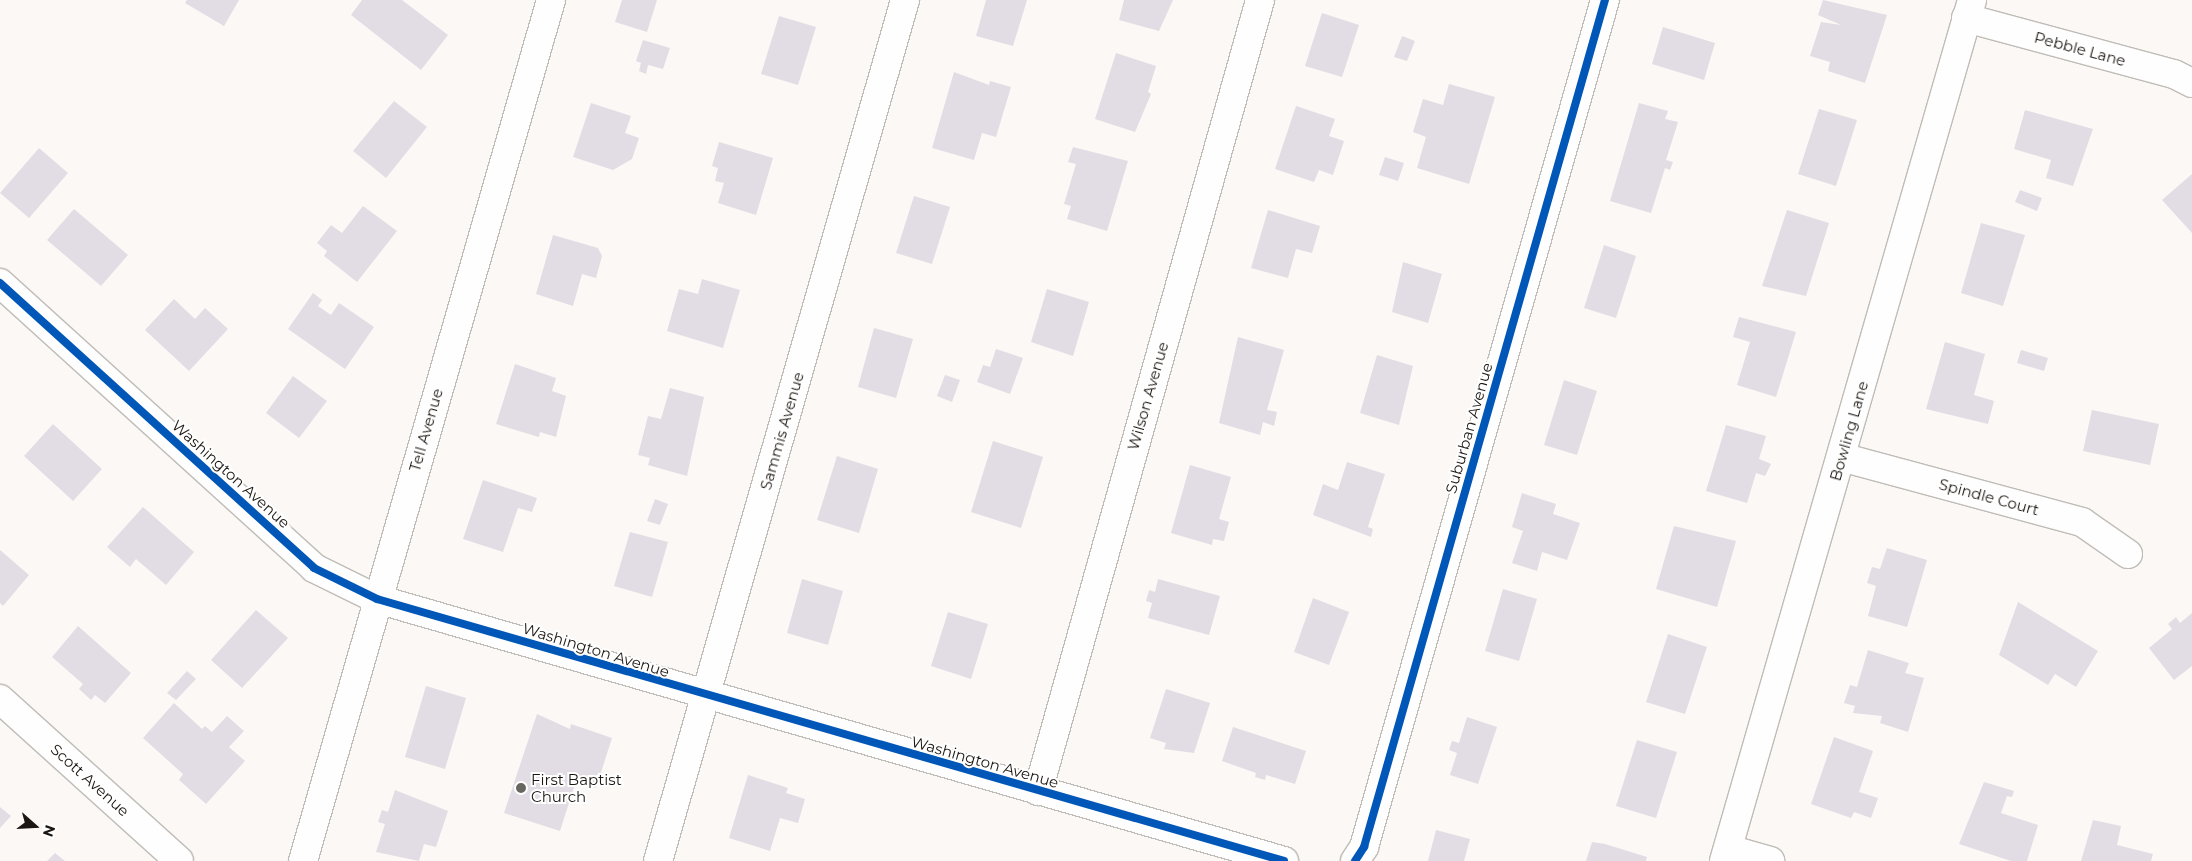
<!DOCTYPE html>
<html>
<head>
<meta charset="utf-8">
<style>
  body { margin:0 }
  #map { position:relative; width:2192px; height:861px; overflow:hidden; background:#fbf8f5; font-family:Montserrat,sans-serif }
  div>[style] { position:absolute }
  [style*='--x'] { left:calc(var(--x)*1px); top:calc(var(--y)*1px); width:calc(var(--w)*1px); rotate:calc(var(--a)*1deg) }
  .building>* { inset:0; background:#e2dde4 }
  .roads { filter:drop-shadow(1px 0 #c0bcb7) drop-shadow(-1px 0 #c0bcb7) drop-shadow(0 1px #c0bcb7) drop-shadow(0 -1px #c0bcb7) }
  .minor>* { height:28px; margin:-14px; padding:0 14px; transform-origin:14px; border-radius:14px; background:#fefefe }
  .cycleway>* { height:8px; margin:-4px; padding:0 4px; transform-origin:4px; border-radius:4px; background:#0057b8 }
  .dots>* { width:14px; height:14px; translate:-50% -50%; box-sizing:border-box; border:2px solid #fff; border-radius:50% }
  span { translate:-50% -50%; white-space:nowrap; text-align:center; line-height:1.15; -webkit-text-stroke:4px #fff; paint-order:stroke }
  .street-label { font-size:15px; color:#1b1611 }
  .poi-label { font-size:15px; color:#1b1611 }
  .left { translate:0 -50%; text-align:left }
  .north { position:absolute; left:10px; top:801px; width:50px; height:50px; -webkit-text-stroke:4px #fff; paint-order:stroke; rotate:109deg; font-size:14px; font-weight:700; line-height:20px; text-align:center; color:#1b1611 }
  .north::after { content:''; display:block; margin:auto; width:18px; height:22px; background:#1b1611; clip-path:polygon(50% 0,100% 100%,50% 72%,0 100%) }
</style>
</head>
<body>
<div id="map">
  <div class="building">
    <div style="clip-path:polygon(187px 0,239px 0,224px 26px,185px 3px)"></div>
    <div style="clip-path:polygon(362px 0,402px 0,448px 35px,421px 70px,351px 15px)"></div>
    <div style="clip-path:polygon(622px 0,657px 0,647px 32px,615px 22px)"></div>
    <div style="clip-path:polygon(986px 0,1027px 0,1013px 46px,976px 36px)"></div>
    <div style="clip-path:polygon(1124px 0,1173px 0,1159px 31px,1119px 20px)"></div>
    <div style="clip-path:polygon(1823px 0,1887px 15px,1865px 83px,1828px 71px,1830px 62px,1810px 56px,1821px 22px,1841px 25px,1818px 15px)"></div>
    <div style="clip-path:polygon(1322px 13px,1359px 25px,1342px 77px,1305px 66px)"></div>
    <div style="clip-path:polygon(779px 16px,816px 27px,798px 85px,761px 74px)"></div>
    <div style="clip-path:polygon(1663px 27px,1715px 43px,1704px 80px,1652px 64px)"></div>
    <div style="clip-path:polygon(1402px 36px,1415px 41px,1407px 61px,1394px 57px)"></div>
    <div style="clip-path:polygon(643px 40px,670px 48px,663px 69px,648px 65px,646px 74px,639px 71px,641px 63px,636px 61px)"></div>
    <div style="clip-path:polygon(1116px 53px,1156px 66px,1148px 92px,1151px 94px,1135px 132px,1095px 119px)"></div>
    <div style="clip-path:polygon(954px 72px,989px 85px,990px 81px,1011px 87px,996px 137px,982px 133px,974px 160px,932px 148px)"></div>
    <div style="clip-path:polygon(1449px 84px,1495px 97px,1469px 184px,1417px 168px,1426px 137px,1413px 132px,1423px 99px,1443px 105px)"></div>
    <div style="clip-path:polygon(394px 101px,427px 127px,386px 178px,353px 151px)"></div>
    <div style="clip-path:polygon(591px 103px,631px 116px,625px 133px,639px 138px,632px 159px,613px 170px,573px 157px)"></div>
    <div style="clip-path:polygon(1639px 103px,1668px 111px,1665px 119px,1678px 122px,1666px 160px,1673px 162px,1670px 170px,1665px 168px,1651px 213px,1610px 201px)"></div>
    <div style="clip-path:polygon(1296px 106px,1335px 119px,1329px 136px,1344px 141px,1333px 175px,1319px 170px,1314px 182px,1275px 169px)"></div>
    <div style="clip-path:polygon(1819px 109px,1857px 120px,1836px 186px,1798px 174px)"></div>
    <div style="clip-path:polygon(2025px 110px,2093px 129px,2073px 186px,2046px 178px,2051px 160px,2014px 149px)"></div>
    <div style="clip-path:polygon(719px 142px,773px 158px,756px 215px,718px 203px,724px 183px,715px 181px,718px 168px,712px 166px)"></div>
    <div style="clip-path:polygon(1073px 147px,1128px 161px,1107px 231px,1067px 219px,1071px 206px,1064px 204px,1076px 164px,1068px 162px)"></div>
    <div style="clip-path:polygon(39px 148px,68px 173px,29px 218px,0 193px)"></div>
    <div style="clip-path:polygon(1385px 157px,1404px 163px,1398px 181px,1379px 175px)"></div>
    <div style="clip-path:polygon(2192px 174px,2192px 233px,2162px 200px)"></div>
    <div style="clip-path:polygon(2020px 190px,2042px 198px,2037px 211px,2015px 202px)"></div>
    <div style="clip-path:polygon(914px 196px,950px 207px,932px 264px,896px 253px)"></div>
    <div style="clip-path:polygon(363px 206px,397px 231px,357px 282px,324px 256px,327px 251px,317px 243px,331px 225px,342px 233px)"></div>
    <div style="clip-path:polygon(74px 209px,128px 255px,101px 286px,47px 240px)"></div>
    <div style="clip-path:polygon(1268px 210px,1320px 226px,1312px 253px,1296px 249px,1288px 278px,1251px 268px)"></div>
    <div style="clip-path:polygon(1787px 210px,1829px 223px,1806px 296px,1762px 286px)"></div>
    <div style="clip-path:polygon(1981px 223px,2025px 235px,2003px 306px,1961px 293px)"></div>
    <div style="clip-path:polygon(553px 235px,598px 248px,602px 256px,596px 278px,582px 274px,573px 306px,536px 294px)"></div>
    <div style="clip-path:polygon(1604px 245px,1636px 256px,1616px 318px,1584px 308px)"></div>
    <div style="clip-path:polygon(1403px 262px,1442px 274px,1428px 323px,1392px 312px)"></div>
    <div style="clip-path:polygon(702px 279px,740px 290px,723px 348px,667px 331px,679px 289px,698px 294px)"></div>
    <div style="clip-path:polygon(1047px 289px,1089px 302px,1073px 356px,1031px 342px)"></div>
    <div style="clip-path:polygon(313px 293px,322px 300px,318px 306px,331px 315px,339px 303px,374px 327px,345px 369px,288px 329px)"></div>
    <div style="clip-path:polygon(174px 299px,195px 319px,205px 308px,228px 329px,189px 371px,145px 330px)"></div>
    <div style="clip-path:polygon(1739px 317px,1796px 332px,1776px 397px,1737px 385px,1750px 342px,1733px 337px)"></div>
    <div style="clip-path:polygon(874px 328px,913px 339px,896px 398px,858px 387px)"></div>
    <div style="clip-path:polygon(1238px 337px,1284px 350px,1267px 410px,1277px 412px,1274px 426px,1263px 422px,1260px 435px,1219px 423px)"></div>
    <div style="clip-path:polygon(1945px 342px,1985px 354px,1974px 395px,1994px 401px,1988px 424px,1926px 409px)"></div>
    <div style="clip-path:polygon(996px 349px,1023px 358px,1010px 394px,977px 382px,983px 365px,990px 367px)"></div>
    <div style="clip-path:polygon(2021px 350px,2048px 358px,2044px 371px,2017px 363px)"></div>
    <div style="clip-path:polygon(1377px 355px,1413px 366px,1399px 425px,1360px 413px)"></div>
    <div style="clip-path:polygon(515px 364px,556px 378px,552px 391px,566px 396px,556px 437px,540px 432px,539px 437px,496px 424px)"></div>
    <div style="clip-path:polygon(945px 375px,960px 380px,952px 402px,937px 396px)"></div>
    <div style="clip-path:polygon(293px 376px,327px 401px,299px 438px,266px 413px)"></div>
    <div style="clip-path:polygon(1564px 380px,1597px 391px,1577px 455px,1544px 445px)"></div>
    <div style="clip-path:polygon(670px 388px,704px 397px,687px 476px,648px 465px,650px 458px,638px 455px,648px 416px,661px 419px)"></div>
    <div style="clip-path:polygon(2092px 410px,2159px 424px,2150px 465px,2083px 451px)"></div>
    <div style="clip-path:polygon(53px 424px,102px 469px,73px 501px,24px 456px)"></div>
    <div style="clip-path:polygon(1726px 425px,1766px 436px,1759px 459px,1771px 464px,1765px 476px,1756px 473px,1747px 503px,1706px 491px)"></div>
    <div style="clip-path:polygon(993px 441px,1043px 457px,1021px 528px,971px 512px)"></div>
    <div style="clip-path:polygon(837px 456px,878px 469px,859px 533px,817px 520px)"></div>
    <div style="clip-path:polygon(1347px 462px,1385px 474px,1368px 527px,1373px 529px,1371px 537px,1313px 515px,1323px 484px,1338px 490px)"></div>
    <div style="clip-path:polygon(1190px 465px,1231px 477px,1219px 519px,1229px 522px,1224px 541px,1213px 539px,1212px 545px,1171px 533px)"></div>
    <div style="clip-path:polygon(483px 480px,537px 498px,532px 512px,518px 508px,503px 552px,463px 539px)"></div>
    <div style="clip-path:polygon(1522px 493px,1556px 504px,1553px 514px,1580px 523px,1567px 560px,1542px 552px,1537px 571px,1512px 563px,1523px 531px,1512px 527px)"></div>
    <div style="clip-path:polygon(655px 499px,668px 504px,660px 525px,647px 521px)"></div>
    <div style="clip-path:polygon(143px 507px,194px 552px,166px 585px,136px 559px,130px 567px,107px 547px)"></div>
    <div style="clip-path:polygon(1674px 526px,1736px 541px,1717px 607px,1656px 589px)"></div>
    <div style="clip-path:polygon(630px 532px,668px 542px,652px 597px,614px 586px)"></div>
    <div style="clip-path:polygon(1887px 548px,1927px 560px,1907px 627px,1868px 616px,1876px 586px,1867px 583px,1872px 567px,1880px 569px)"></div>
    <div style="clip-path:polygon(0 550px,29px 575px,3px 606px,0 603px)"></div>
    <div style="clip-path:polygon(802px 579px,843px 591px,828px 645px,787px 633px)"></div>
    <div style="clip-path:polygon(1158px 579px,1220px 596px,1209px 635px,1148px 618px,1152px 603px,1146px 601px,1149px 590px,1155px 592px)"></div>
    <div style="clip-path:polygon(1503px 589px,1537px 599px,1519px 661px,1485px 651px)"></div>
    <div style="clip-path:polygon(1313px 598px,1349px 612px,1329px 665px,1294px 652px)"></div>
    <div style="clip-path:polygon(2018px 602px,2098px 651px,2076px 687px,2055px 674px,2048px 685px,1999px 655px)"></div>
    <div style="clip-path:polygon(256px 610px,288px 638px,242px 688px,211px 660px)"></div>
    <div style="clip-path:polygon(948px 612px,988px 624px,971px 679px,931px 666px)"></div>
    <div style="clip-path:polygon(2192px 613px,2192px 666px,2174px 680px,2149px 648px,2172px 629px,2168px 624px,2176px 617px,2180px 623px)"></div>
    <div style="clip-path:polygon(78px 626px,131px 673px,105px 703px,95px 695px,91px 700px,79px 689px,83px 684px,52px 657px)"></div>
    <div style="clip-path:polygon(1668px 634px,1707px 647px,1685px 714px,1646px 702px)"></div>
    <div style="clip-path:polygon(1868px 650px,1909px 663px,1905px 673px,1924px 678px,1908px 732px,1880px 723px,1882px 716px,1853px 713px,1855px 706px,1844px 703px,1850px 685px,1857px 687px)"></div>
    <div style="clip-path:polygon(187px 671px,196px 679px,176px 700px,167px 693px)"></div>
    <div style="clip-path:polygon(426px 686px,466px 698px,445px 769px,405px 757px)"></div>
    <div style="clip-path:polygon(1166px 689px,1210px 703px,1194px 753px,1164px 749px,1166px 743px,1150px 738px)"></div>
    <div style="clip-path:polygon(174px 703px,202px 729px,205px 726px,212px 732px,227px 716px,244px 731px,229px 747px,245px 761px,206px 804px,179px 780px,183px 774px,143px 738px)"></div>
    <div style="clip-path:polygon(537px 714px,570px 729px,571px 724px,612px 738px,596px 788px,576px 781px,560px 831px,504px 813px)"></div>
    <div style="clip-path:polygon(1467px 717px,1497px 727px,1478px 784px,1450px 775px,1457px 753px,1449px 750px,1452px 741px,1459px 743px)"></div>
    <div style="clip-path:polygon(1233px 727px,1306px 751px,1295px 784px,1266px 775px,1265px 780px,1255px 777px,1256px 773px,1222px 761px)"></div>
    <div style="clip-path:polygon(1834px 737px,1873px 751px,1859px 792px,1878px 798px,1871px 818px,1854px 812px,1851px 818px,1811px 804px)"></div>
    <div style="clip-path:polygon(1637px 740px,1677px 752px,1656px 818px,1616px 806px)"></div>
    <div style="clip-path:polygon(748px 775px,788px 788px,786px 793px,805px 799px,798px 823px,780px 818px,770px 851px,729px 838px)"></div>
    <div style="clip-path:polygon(1984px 782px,2014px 791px,2012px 797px,2007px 796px,2001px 813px,2038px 825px,2027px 861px,2011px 861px,1959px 844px)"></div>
    <div style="clip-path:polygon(395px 790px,448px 811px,436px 847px,424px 844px,419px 861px,376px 852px,385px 824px,378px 822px,382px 810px,388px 812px)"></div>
    <div style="clip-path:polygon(0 807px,11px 816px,0 828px)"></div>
    <div style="clip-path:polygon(2093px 820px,2121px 826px,2117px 845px,2153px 854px,2151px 861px,2081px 861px)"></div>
    <div style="clip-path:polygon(1436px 830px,1470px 839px,1464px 861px,1428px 861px)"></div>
    <div style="clip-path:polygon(1592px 842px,1605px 844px,1647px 857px,1646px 861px,1586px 861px)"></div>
    <div style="clip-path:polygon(55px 853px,65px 861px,47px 861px)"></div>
  </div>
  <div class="roads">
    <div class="minor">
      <div style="--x:1966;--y:18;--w:215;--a:15.1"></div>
      <div style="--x:2174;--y:74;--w:20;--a:27"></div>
      <div style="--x:0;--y:283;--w:424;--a:42.2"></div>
      <div style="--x:314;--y:568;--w:70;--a:26.2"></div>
      <div style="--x:377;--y:599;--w:944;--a:16.11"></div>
      <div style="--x:1841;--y:457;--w:250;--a:15.1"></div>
      <div style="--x:2082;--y:522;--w:56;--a:34.8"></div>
      <div style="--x:0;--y:699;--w:241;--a:42.1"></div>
      <div style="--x:1038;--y:791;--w:822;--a:-74.32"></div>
      <div style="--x:1728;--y:849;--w:44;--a:15.9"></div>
      <div style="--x:303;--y:861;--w:896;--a:-73.93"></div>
      <div style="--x:658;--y:861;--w:896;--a:-73.99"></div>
      <div style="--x:1355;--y:861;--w:17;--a:-57"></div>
      <div style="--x:1364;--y:847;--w:881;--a:-74.12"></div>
      <div style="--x:1724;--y:861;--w:896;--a:-73.93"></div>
    </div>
  </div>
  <div class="cycleway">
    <div style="--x:0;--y:283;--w:424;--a:42.2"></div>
    <div style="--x:314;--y:568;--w:70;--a:26.2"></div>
    <div style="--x:377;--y:599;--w:944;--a:16.11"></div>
    <div style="--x:1355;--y:861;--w:17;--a:-57"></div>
    <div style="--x:1364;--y:847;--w:881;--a:-74.12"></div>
  </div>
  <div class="dots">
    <div style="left:521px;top:788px;background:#696561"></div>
  </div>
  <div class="street-label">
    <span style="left:2080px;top:49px;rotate:15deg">Pebble Lane</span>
    <span style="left:1148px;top:396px;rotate:-74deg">Wilson Avenue</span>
    <span style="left:1469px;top:428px;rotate:-74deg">Suburban Avenue</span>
    <span style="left:426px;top:430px;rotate:-74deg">Tell Avenue</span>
    <span style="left:782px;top:431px;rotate:-74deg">Sammis Avenue</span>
    <span style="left:1849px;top:431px;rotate:-74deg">Bowling Lane</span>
    <span style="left:231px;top:474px;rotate:42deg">Washington Avenue</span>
    <span style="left:1989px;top:497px;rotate:15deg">Spindle Court</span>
    <span style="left:596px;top:650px;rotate:17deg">Washington Avenue</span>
    <span style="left:985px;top:762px;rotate:16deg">Washington Avenue</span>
    <span style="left:90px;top:780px;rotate:42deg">Scott Avenue</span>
  </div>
  <div class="poi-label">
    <span class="left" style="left:531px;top:788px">First Baptist<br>Church</span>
  </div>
  <div class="north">N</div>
</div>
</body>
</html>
